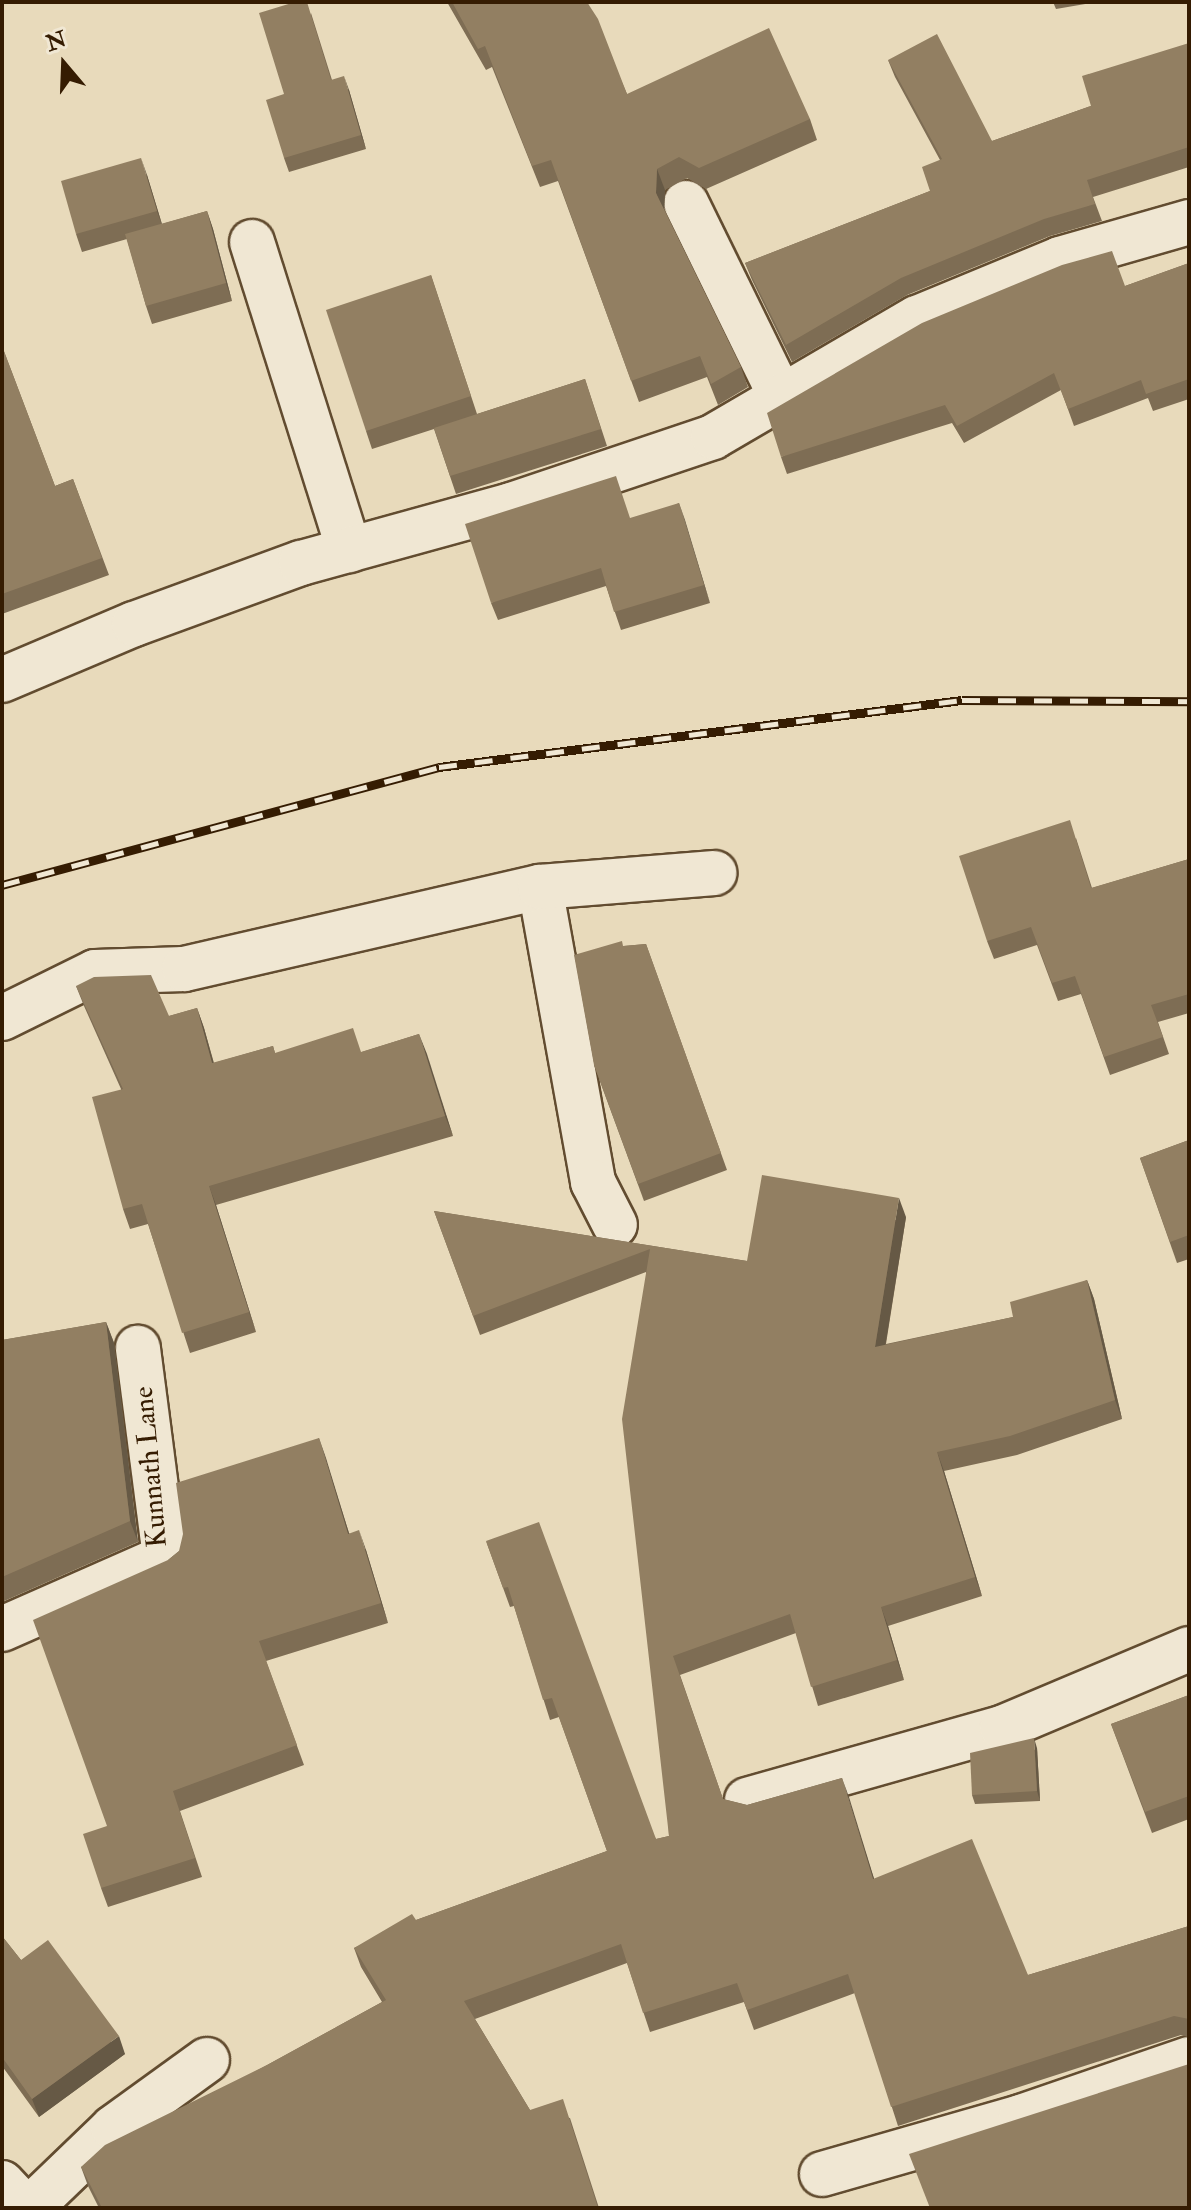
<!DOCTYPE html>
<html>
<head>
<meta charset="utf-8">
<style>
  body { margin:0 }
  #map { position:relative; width:1191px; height:2210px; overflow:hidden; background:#e8dabb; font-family:"IM FELL Double Pica",serif }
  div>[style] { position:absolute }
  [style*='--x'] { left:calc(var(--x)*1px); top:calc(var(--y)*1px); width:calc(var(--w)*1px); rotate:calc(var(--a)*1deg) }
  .roads { filter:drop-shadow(2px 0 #624c30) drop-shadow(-2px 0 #624c30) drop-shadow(0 2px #624c30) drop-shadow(0 -2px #624c30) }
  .minor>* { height:44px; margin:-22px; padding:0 22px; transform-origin:22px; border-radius:22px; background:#f0e7d3 }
  .rail>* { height:9px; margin-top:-4.5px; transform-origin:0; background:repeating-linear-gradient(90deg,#f0e7d3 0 18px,#351c02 0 36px); box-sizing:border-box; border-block:2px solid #351c02 }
  .wall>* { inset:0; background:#7e6d54 }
  .shaded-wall>* { inset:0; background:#665945 }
  .building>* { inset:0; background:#927f62 }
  span { translate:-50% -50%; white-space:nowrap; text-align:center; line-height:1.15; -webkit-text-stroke:7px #f0e7d3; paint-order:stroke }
  .street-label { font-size:28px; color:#351c02 }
  .frame { position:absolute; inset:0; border:4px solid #351c02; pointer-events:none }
  .north { position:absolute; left:24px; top:24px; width:80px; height:80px; -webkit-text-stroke:6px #f0e7d3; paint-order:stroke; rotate:341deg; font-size:22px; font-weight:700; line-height:32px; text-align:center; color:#351c02 }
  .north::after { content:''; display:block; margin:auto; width:28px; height:36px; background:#351c02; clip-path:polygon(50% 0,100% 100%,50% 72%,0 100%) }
</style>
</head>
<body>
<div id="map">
  <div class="roads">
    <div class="minor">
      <div style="--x:686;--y:203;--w:216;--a:63.9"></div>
      <div style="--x:252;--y:242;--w:323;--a:72.5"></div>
      <div style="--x:2;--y:680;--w:143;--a:-23"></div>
      <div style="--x:134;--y:624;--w:178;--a:-20.1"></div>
      <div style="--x:301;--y:563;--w:218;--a:-15.4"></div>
      <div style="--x:511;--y:505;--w:213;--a:-18.6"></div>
      <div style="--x:713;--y:437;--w:236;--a:-30.3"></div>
      <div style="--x:917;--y:318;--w:155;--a:-22.4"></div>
      <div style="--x:1060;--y:259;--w:134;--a:-16"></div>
      <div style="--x:540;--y:887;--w:300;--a:79.8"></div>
      <div style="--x:593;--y:1182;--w:48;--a:62.9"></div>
      <div style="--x:2;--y:1018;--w:104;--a:-26.3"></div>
      <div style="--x:95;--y:972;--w:89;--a:-1.9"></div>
      <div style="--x:184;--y:969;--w:365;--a:-13"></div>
      <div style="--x:540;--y:887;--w:175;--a:-4.6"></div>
      <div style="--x:2;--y:1629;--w:178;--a:-23.8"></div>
      <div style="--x:165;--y:1557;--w:211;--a:-97.4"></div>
      <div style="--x:747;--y:1800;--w:265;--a:-15.8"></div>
      <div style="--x:1002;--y:1728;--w:203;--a:-22.9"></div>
      <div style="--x:822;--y:2174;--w:207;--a:-16"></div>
      <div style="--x:1021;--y:2117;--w:178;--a:-19"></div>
      <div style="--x:2;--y:2183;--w:34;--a:47"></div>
      <div style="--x:30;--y:2208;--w:115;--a:-43.9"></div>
      <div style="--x:113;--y:2128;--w:116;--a:-35.9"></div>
    </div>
  </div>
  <div class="rail">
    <div style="--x:2;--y:885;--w:453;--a:-15.1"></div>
    <div style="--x:439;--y:767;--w:527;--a:-7.3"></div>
    <div style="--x:962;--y:700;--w:227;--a:0.3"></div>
  </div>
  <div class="wall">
    <div style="clip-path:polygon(447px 2px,587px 2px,627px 94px,810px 119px,817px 140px,706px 189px,687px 178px,665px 190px,664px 209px,741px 367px,748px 387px,718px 405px,707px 377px,639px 402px,558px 181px,540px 187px,492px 67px,486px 70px)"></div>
    <div style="clip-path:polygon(1053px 2px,1097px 2px,1056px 9px)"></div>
    <div style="clip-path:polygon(311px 13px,332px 80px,349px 90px,366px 149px,289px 172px,284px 158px,284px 94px)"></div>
    <div style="clip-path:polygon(1189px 43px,1189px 167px,1093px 197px,1102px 221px,1050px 236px,907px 295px,792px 362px,752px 280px,745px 263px,930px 191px,940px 160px,895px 77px,888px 60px,992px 141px,1091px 106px)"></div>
    <div style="clip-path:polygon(147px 175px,162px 224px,207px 211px,213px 229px,232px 301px,152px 324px,146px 306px,127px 239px,82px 252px,76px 234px)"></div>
    <div style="clip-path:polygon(1189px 263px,1189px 399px,1153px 411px,1148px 398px,1074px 426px,1061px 390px,964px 443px,952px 423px,787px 474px,781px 457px,1125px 286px)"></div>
    <div style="clip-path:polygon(431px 275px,477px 414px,585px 379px,607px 446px,456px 494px,434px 429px,372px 449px,366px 431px)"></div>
    <div style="clip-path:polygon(2px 346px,55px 486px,73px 479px,109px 575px,2px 614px)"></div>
    <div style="clip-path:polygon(679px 503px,710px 603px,621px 630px,606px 586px,498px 620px,491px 603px)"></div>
    <div style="clip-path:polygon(1076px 838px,1092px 888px,1189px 859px,1189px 1013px,1158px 1022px,1169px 1054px,1110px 1075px,1081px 994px,1058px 1001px,1037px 945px,994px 959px,987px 941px)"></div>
    <div style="clip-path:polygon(646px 944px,727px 1170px,644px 1201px,594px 1065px,624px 946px)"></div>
    <div style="clip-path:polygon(76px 986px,169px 1016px,197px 1008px,204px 1028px,214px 1063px,273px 1046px,275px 1053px,362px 1052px,419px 1034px,453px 1136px,216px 1205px,256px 1332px,190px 1353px,148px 1224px,130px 1229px,123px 1209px,121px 1089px,84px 1006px)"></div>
    <div style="clip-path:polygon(1189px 1140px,1189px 1259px,1177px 1263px,1140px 1158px)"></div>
    <div style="clip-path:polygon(434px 1211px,747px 1261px,906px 1217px,886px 1344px,1013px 1317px,1087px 1280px,1094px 1299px,1122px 1419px,1017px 1455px,944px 1471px,982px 1596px,888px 1626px,904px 1680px,818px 1706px,796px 1633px,680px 1675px,723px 1799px,747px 1805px,842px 1778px,874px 1879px,1028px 1975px,1189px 1926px,1189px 2037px,1181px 2035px,898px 2126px,855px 1993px,754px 2030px,744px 2002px,650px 2032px,627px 1963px,475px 2019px,530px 2110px,570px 2118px,599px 2208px,99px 2208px,88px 2186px,81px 2167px,382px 2002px,361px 1967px,354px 1948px,416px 1920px,607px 1851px,559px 1717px,550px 1720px,514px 1606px,510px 1607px,486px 1541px,656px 1839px,669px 1836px,646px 1272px,480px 1335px)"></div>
    <div style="clip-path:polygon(106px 1322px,114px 1343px,138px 1542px,2px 1602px,2px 1340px)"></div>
    <div style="clip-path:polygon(319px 1438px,349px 1533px,366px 1550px,388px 1623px,266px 1661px,304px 1765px,180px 1811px,202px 1877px,108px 1907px,101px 1888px,107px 1826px,168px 1560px)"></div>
    <div style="clip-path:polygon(1189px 1695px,1189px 1819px,1152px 1833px,1111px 1724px)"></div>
    <div style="clip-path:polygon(1037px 1748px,1040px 1801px,975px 1804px,972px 1795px)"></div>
    <div style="clip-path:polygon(2px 1936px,21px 1960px,125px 2054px,39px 2117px,2px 2066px)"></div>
  </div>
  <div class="shaded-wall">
    <div style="clip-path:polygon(344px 76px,349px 90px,366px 149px,361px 135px)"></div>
    <div style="clip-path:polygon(141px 158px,147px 175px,163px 228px,157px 211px)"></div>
    <div style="clip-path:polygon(657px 169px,665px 190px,664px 214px,656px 193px)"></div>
    <div style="clip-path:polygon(207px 211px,213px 229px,232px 301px,226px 283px)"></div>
    <div style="clip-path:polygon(679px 503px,685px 520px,710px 603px,704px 585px)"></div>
    <div style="clip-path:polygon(197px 1008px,204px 1028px,219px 1083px,212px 1063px)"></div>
    <div style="clip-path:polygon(419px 1034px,427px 1054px,453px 1136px,445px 1116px)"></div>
    <div style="clip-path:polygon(209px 1186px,216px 1205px,256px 1332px,249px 1312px)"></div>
    <div style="clip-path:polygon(899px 1198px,906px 1217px,882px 1366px,875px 1347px)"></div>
    <div style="clip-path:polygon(1087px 1280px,1094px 1299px,1122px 1419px,1115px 1400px)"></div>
    <div style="clip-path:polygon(106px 1322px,114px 1343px,138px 1542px,130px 1521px)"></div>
    <div style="clip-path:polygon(319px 1438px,326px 1458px,355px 1553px,348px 1534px)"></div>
    <div style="clip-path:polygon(937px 1452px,944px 1471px,982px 1596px,975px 1577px)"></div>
    <div style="clip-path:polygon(359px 1530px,366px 1550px,388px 1623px,381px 1603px)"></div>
    <div style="clip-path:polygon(881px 1607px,888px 1626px,904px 1680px,897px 1660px)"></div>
    <div style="clip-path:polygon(1034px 1738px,1037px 1748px,1040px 1801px,1037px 1791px)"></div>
    <div style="clip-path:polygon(842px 1778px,849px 1797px,880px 1898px,873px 1879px)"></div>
    <div style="clip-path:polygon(119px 2036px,125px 2054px,39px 2117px,32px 2099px)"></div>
  </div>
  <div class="building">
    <div style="clip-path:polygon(295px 2px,307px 2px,331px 80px,344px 76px,361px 135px,284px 158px,266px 100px,284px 94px,259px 13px)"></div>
    <div style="clip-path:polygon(452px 2px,587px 2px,598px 19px,627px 94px,769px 28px,810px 119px,699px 168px,679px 157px,657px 169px,656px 193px,741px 367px,711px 384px,700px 356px,631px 381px,551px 160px,532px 166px,485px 46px,478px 49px)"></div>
    <div style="clip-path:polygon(937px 34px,992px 141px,1091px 106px,1082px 76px,1189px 43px,1189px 147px,1087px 180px,1095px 204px,1044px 219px,901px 278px,786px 345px,745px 263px,930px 191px,922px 167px,942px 159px,888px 60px)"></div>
    <div style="clip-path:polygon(141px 158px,157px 211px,76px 234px,61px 181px)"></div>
    <div style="clip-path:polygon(207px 211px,226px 283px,146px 306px,125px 234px)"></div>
    <div style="clip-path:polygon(1112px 251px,1125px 286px,1189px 263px,1189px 379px,1146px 394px,1141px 380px,1068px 409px,1054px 373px,957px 426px,945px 405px,781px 457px,767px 413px,922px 323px,1062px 265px)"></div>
    <div style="clip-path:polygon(431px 275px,471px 396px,366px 431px,326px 310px)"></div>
    <div style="clip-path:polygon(2px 346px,55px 486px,73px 479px,102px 558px,2px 594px)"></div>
    <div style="clip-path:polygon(585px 379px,601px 429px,450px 476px,434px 428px)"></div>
    <div style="clip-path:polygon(616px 476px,630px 518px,679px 503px,704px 585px,614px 612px,601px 568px,491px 603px,465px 524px)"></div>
    <div style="clip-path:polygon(1070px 820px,1091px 888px,1189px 859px,1189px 994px,1151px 1005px,1163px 1037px,1104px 1057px,1075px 976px,1052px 983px,1031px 927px,987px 941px,959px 856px)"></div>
    <div style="clip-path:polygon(622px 941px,623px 946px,646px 944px,721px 1153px,638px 1184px,594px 1065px,574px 955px)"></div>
    <div style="clip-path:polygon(151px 975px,169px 1016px,197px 1008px,212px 1063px,273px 1046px,275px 1053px,353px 1028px,361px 1052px,419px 1034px,445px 1116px,209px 1186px,249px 1312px,182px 1333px,142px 1204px,123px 1209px,92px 1097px,123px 1089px,76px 986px,94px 977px)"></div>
    <div style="clip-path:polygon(1189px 1140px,1189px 1235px,1170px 1242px,1140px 1158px)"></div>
    <div style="clip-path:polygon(762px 1175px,899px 1198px,875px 1347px,1013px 1317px,1010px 1302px,1087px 1280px,1115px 1400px,1010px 1436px,937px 1452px,975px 1577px,881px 1607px,897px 1660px,811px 1687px,790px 1614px,673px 1656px,723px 1799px,747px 1805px,842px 1778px,873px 1879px,972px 1839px,1028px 1975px,1189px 1926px,1189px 2019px,1174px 2016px,891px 2107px,848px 1974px,747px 2010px,737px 1983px,643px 2013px,621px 1944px,464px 2001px,530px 2110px,563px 2099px,598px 2208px,102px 2208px,81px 2167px,105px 2145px,267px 2065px,386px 2000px,354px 1948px,412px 1914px,416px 1920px,607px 1851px,552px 1698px,543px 1700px,508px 1587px,503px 1588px,486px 1541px,539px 1522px,656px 1839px,669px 1836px,622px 1419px,650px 1249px,473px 1316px,434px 1211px,747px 1261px)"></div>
    <div style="clip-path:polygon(106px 1322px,130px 1521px,2px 1577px,2px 1340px)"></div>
    <div style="clip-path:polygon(319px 1438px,348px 1534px,359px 1530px,381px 1603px,259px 1641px,297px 1745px,173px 1791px,195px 1858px,101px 1888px,83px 1834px,107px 1826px,33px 1620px,168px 1560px,179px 1551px,183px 1534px,176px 1483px)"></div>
    <div style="clip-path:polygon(1189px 1695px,1189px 1796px,1145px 1812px,1111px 1724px)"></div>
    <div style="clip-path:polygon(1034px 1738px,1037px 1791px,972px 1795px,970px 1753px)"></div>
    <div style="clip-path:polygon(2px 1936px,21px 1960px,48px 1940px,119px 2036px,32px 2099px,2px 2057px)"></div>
    <div style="clip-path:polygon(1189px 2064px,1189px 2208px,930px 2208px,909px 2154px)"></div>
  </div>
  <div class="street-label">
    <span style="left:151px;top:1467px;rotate:-95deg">Kunnath Lane</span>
  </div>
  <div class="frame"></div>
  <div class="north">N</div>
</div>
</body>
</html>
